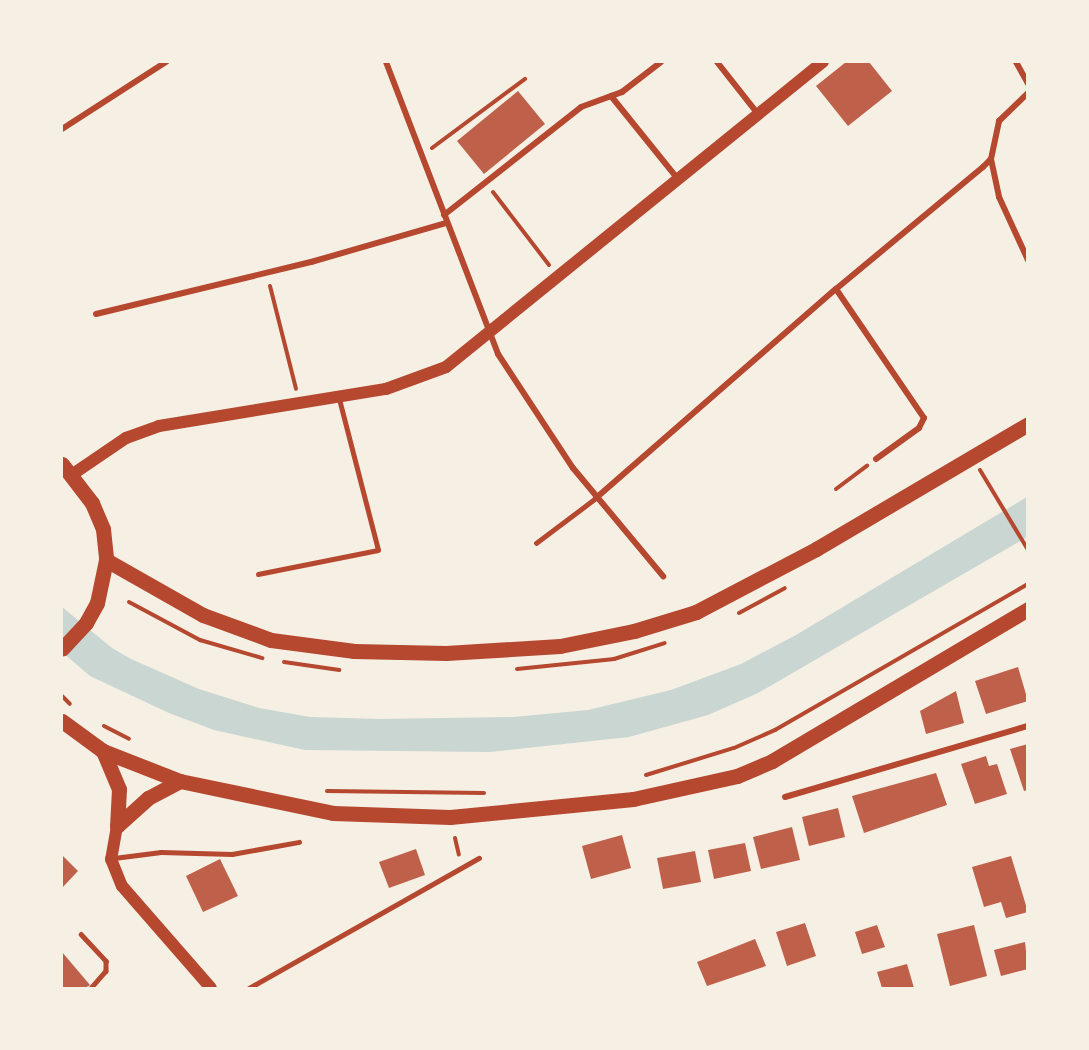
<!DOCTYPE html>
<html>
<head>
<meta charset="utf-8">
<style>
  body { margin:0 }
  #map { position:relative; width:1089px; height:1050px; overflow:hidden; background:#f6efe4; font-family:Cabin,sans-serif }
  div>[style] { position:absolute }
  [style*='--x'] { left:calc(var(--x)*1px); top:calc(var(--y)*1px); width:calc(var(--w)*1px); rotate:calc(var(--a)*1deg) }
  .water>* { inset:0; background:#c9d6d2 }
  .building>* { inset:0; background:#bf614a }
  .path>* { height:4px; margin:-2px; padding:0 2px; transform-origin:2px; border-radius:2px; background:#b5482f }
  .service>* { height:4.5px; margin:-2.25px; padding:0 2.25px; transform-origin:2.25px; border-radius:2.25px; background:#b5482f }
  .minor>* { height:6px; margin:-3px; padding:0 3px; transform-origin:3px; border-radius:3px; background:#b5482f }
  .secondary>* { height:12px; margin:-6px; padding:0 6px; transform-origin:6px; border-radius:6px; background:#b5482f }
  .primary>* { height:15px; margin:-7.5px; padding:0 7.5px; transform-origin:7.5px; border-radius:7.5px; background:#b5482f }
  span { translate:-50% -50%; white-space:nowrap; text-align:center; line-height:1.15; -webkit-text-stroke:5px #f6efe4; paint-order:stroke }
  .frame { position:absolute; inset:0; border:63px solid #f6efe4; pointer-events:none }
</style>
</head>
<body>
<div id="map">
  <div class="water">
    <div style="clip-path:polygon(1027px 497px,1027px 537px,758px 693px,708px 715px,629px 737px,490px 752px,305px 750px,214px 730px,169px 713px,90px 676px,62px 652px,62px 607px,112px 648px,131px 659px,199px 689px,259px 708px,310px 717px,380px 719px,514px 717px,588px 710px,671px 690px,741px 664px,796px 635px)"></div>
  </div>
  <div class="building">
    <div style="clip-path:polygon(846px 62px,869px 62px,892px 91px,848px 126px,816px 86px)"></div>
    <div style="clip-path:polygon(518px 91px,545px 124px,484px 174px,457px 141px)"></div>
    <div style="clip-path:polygon(1018px 667px,1028px 701px,986px 714px,975px 681px)"></div>
    <div style="clip-path:polygon(956px 691px,964px 723px,926px 734px,920px 711px)"></div>
    <div style="clip-path:polygon(1028px 744px,1028px 790px,1024px 791px,1010px 749px)"></div>
    <div style="clip-path:polygon(986px 756px,989px 766px,997px 764px,1007px 794px,975px 804px,961px 764px)"></div>
    <div style="clip-path:polygon(936px 773px,947px 805px,864px 833px,852px 796px)"></div>
    <div style="clip-path:polygon(838px 808px,845px 837px,809px 846px,802px 817px)"></div>
    <div style="clip-path:polygon(792px 827px,800px 860px,761px 869px,753px 837px)"></div>
    <div style="clip-path:polygon(622px 835px,631px 868px,591px 879px,582px 846px)"></div>
    <div style="clip-path:polygon(745px 843px,751px 871px,714px 879px,708px 850px)"></div>
    <div style="clip-path:polygon(416px 849px,425px 875px,389px 888px,379px 862px)"></div>
    <div style="clip-path:polygon(695px 851px,701px 882px,663px 889px,657px 858px)"></div>
    <div style="clip-path:polygon(62px 855px,78px 871px,62px 888px)"></div>
    <div style="clip-path:polygon(1011px 856px,1028px 912px,1006px 918px,1001px 902px,984px 907px,972px 867px)"></div>
    <div style="clip-path:polygon(220px 859px,238px 896px,203px 912px,186px 876px)"></div>
    <div style="clip-path:polygon(805px 923px,816px 956px,787px 966px,776px 932px)"></div>
    <div style="clip-path:polygon(877px 925px,885px 947px,862px 954px,855px 932px)"></div>
    <div style="clip-path:polygon(974px 925px,987px 976px,950px 986px,937px 934px)"></div>
    <div style="clip-path:polygon(755px 939px,766px 966px,707px 986px,697px 962px)"></div>
    <div style="clip-path:polygon(1025px 942px,1028px 969px,1001px 976px,994px 950px)"></div>
    <div style="clip-path:polygon(62px 952px,90px 985px,85px 988px,62px 988px)"></div>
    <div style="clip-path:polygon(907px 964px,914px 988px,882px 988px,877px 972px)"></div>
  </div>
  <div class="path">
    <div style="--x:432;--y:148;--w:116;--a:-36.6"></div>
    <div style="--x:493;--y:192;--w:92;--a:52.5"></div>
    <div style="--x:270;--y:286;--w:106;--a:75.8"></div>
    <div style="--x:980;--y:470;--w:93;--a:59"></div>
    <div style="--x:836;--y:489;--w:39;--a:-37"></div>
    <div style="--x:129;--y:602;--w:81;--a:28.2"></div>
    <div style="--x:200;--y:640;--w:65;--a:16.2"></div>
    <div style="--x:739;--y:613;--w:52;--a:-28.5"></div>
    <div style="--x:284;--y:662;--w:56;--a:8.3"></div>
    <div style="--x:517;--y:669;--w:98;--a:-5.9"></div>
    <div style="--x:614;--y:659;--w:53;--a:-17.4"></div>
    <div style="--x:62;--y:696;--w:11;--a:45"></div>
    <div style="--x:104;--y:726;--w:28;--a:27"></div>
    <div style="--x:646;--y:775;--w:92;--a:-17.1"></div>
    <div style="--x:734;--y:748;--w:45;--a:-23.7"></div>
    <div style="--x:775;--y:730;--w:292;--a:-30"></div>
    <div style="--x:327;--y:791;--w:157;--a:0.7"></div>
    <div style="--x:455;--y:838;--w:17;--a:77"></div>
  </div>
  <div class="service">
    <div style="--x:536;--y:543;--w:75;--a:-36.9"></div>
    <div style="--x:258;--y:574;--w:122;--a:-11.3"></div>
    <div style="--x:378;--y:550;--w:156;--a:-104.5"></div>
    <div style="--x:114;--y:858;--w:47;--a:-7.3"></div>
    <div style="--x:161;--y:852;--w:71;--a:1.6"></div>
    <div style="--x:232;--y:854;--w:68;--a:-10.2"></div>
    <div style="--x:81;--y:934;--w:37;--a:47"></div>
    <div style="--x:106;--y:961;--w:10;--a:90"></div>
    <div style="--x:106;--y:971;--w:23;--a:131"></div>
    <div style="--x:249;--y:988;--w:264;--a:-29.5"></div>
  </div>
  <div class="minor">
    <div style="--x:386;--y:62;--w:313;--a:69"></div>
    <div style="--x:498;--y:354;--w:136;--a:56.7"></div>
    <div style="--x:573;--y:468;--w:141;--a:50.2"></div>
    <div style="--x:717;--y:62;--w:66;--a:51.7"></div>
    <div style="--x:1016;--y:62;--w:25;--a:61"></div>
    <div style="--x:611;--y:96;--w:107;--a:51.1"></div>
    <div style="--x:62;--y:129;--w:124;--a:-32.8"></div>
    <div style="--x:991;--y:159;--w:39;--a:78"></div>
    <div style="--x:999;--y:197;--w:69;--a:65.3"></div>
    <div style="--x:444;--y:215;--w:174;--a:-38.2"></div>
    <div style="--x:581;--y:107;--w:44;--a:-20.1"></div>
    <div style="--x:622;--y:92;--w:49;--a:-37.6"></div>
    <div style="--x:836;--y:289;--w:156;--a:55.7"></div>
    <div style="--x:924;--y:418;--w:11;--a:117"></div>
    <div style="--x:919;--y:428;--w:53;--a:144.2"></div>
    <div style="--x:96;--y:314;--w:221;--a:-13.6"></div>
    <div style="--x:311;--y:262;--w:141;--a:-16.1"></div>
    <div style="--x:596;--y:498;--w:318;--a:-41.1"></div>
    <div style="--x:836;--y:289;--w:191;--a:-39.7"></div>
    <div style="--x:983;--y:167;--w:11;--a:-45"></div>
    <div style="--x:991;--y:159;--w:39;--a:-78"></div>
    <div style="--x:999;--y:121;--w:40;--a:-44"></div>
    <div style="--x:785;--y:797;--w:253;--a:-16.3"></div>
  </div>
  <div class="secondary">
    <div style="--x:73;--y:474;--w:64;--a:-34.2"></div>
    <div style="--x:126;--y:438;--w:35;--a:-20"></div>
    <div style="--x:159;--y:426;--w:230;--a:-9.3"></div>
    <div style="--x:386;--y:389;--w:64;--a:-20.1"></div>
    <div style="--x:446;--y:367;--w:485;--a:-39"></div>
    <div style="--x:117;--y:826;--w:34;--a:100"></div>
    <div style="--x:111;--y:859;--w:29;--a:68"></div>
    <div style="--x:122;--y:886;--w:135;--a:48.9"></div>
  </div>
  <div class="primary">
    <div style="--x:62;--y:464;--w:49;--a:52.4"></div>
    <div style="--x:92;--y:503;--w:28;--a:67"></div>
    <div style="--x:103;--y:529;--w:31;--a:84"></div>
    <div style="--x:106;--y:560;--w:44;--a:101.8"></div>
    <div style="--x:97;--y:603;--w:23;--a:119"></div>
    <div style="--x:86;--y:623;--w:35;--a:133"></div>
    <div style="--x:106;--y:560;--w:112;--a:29.6"></div>
    <div style="--x:203;--y:615;--w:72;--a:20.2"></div>
    <div style="--x:271;--y:640;--w:84;--a:7.5"></div>
    <div style="--x:354;--y:651;--w:92;--a:1.2"></div>
    <div style="--x:446;--y:653;--w:114;--a:-3.5"></div>
    <div style="--x:560;--y:646;--w:76;--a:-11.5"></div>
    <div style="--x:634;--y:631;--w:65;--a:-17"></div>
    <div style="--x:696;--y:612;--w:136;--a:-27.7"></div>
    <div style="--x:816;--y:549;--w:246;--a:-30.5"></div>
    <div style="--x:62;--y:721;--w:51;--a:36.2"></div>
    <div style="--x:103;--y:751;--w:83;--a:21.3"></div>
    <div style="--x:180;--y:781;--w:156;--a:11.8"></div>
    <div style="--x:333;--y:813;--w:117;--a:2"></div>
    <div style="--x:450;--y:817;--w:184;--a:-5.6"></div>
    <div style="--x:633;--y:799;--w:107;--a:-12.5"></div>
    <div style="--x:737;--y:776;--w:38;--a:-23"></div>
    <div style="--x:772;--y:761;--w:298;--a:-30.7"></div>
    <div style="--x:103;--y:751;--w:41;--a:67.2"></div>
    <div style="--x:119;--y:789;--w:37;--a:93"></div>
    <div style="--x:117;--y:826;--w:42;--a:-42.1"></div>
    <div style="--x:148;--y:798;--w:36;--a:-28"></div>
  </div>
  <div class="frame"></div>
</div>
</body>
</html>
